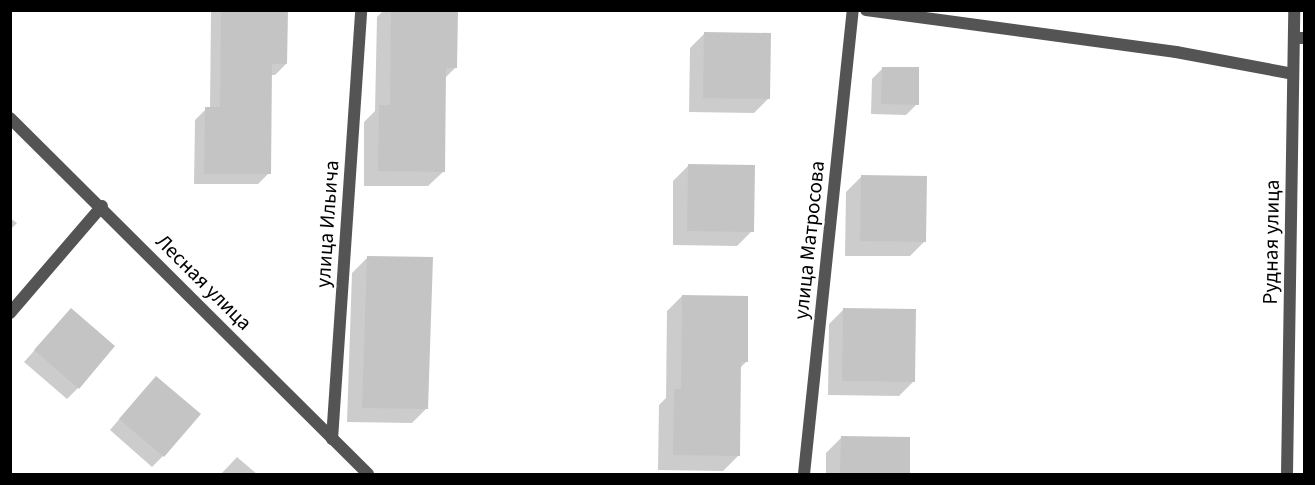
<!DOCTYPE html>
<html>
<head>
<meta charset="utf-8">
<style>
  body { margin:0 }
  #map { position:relative; width:1315px; height:485px; overflow:hidden; background:#fff; font-family:"Source Sans 3",sans-serif }
  div>[style] { position:absolute }
  [style*='--x'] { left:calc(var(--x)*1px); top:calc(var(--y)*1px); width:calc(var(--w)*1px); rotate:calc(var(--a)*1deg) }
  .shadow>* { inset:0; background:#0003 }
  .building>* { inset:0; background:#c4c4c4 }
  .lane>* { height:12px; margin:-6px; padding:0 6px; transform-origin:6px; border-radius:6px; background:#545454 }
  .street>* { height:12px; margin:-6px; padding:0 6px; transform-origin:6px; border-radius:6px; background:#545454 }
  span { translate:-50% -50%; white-space:nowrap; text-align:center; line-height:1.15; -webkit-text-stroke:4.5px #fff; paint-order:stroke }
  .street-label { font-size:21px; color:#000 }
  .frame { position:absolute; inset:0; border:12px solid #000; pointer-events:none }
</style>
</head>
<body>
<div id="map">
  <div class="shadow">
    <div style="clip-path:polygon(211px 10px,286px 10px,286px 64px,275px 75px,271px 75px,269px 173px,258px 184px,194px 184px,195px 120px,206px 109px,210px 109px)"></div>
    <div style="clip-path:polygon(384px 10px,456px 10px,455px 68px,445px 78px,443px 172px,428px 186px,364px 186px,364px 122px,375px 111px,377px 17px)"></div>
    <div style="clip-path:polygon(705px 33px,769px 98px,754px 113px,689px 112px,690px 48px)"></div>
    <div style="clip-path:polygon(883px 68px,917px 104px,906px 115px,871px 114px,872px 79px)"></div>
    <div style="clip-path:polygon(688px 166px,752px 231px,737px 246px,673px 245px,673px 181px)"></div>
    <div style="clip-path:polygon(861px 177px,925px 241px,910px 256px,845px 256px,846px 192px)"></div>
    <div style="clip-path:polygon(10px 218px,17px 223px,10px 230px)"></div>
    <div style="clip-path:polygon(367px 258px,427px 408px,412px 423px,347px 422px,352px 273px)"></div>
    <div style="clip-path:polygon(682px 296px,746px 362px,739px 369px,738px 456px,723px 471px,658px 470px,659px 405px,666px 398px,667px 311px)"></div>
    <div style="clip-path:polygon(844px 309px,914px 381px,899px 396px,828px 395px,829px 324px)"></div>
    <div style="clip-path:polygon(71px 310px,78px 388px,67px 399px,24px 362px)"></div>
    <div style="clip-path:polygon(145px 389px,163px 456px,152px 467px,110px 430px)"></div>
    <div style="clip-path:polygon(841px 438px,909px 439px,908px 474px,826px 474px,826px 453px)"></div>
    <div style="clip-path:polygon(237px 457px,257px 474px,221px 474px)"></div>
  </div>
  <div class="building">
    <div style="clip-path:polygon(221px 10px,288px 10px,287px 64px,272px 64px,271px 174px,204px 174px,205px 107px,220px 107px)"></div>
    <div style="clip-path:polygon(391px 10px,458px 10px,457px 68px,446px 68px,445px 172px,378px 171px,379px 105px,390px 105px)"></div>
    <div style="clip-path:polygon(704px 32px,771px 33px,770px 99px,703px 98px)"></div>
    <div style="clip-path:polygon(882px 67px,919px 67px,919px 105px,881px 104px)"></div>
    <div style="clip-path:polygon(688px 164px,755px 165px,754px 232px,687px 231px)"></div>
    <div style="clip-path:polygon(861px 175px,927px 176px,926px 242px,860px 241px)"></div>
    <div style="clip-path:polygon(367px 256px,433px 257px,428px 409px,362px 408px)"></div>
    <div style="clip-path:polygon(682px 295px,748px 296px,748px 362px,741px 362px,740px 456px,673px 455px,674px 389px,681px 389px)"></div>
    <div style="clip-path:polygon(71px 308px,115px 346px,79px 389px,34px 350px)"></div>
    <div style="clip-path:polygon(843px 308px,916px 309px,915px 382px,842px 381px)"></div>
    <div style="clip-path:polygon(156px 376px,201px 414px,164px 457px,119px 419px)"></div>
    <div style="clip-path:polygon(841px 436px,910px 437px,910px 474px,840px 474px)"></div>
  </div>
  <div class="lane">
    <div style="--x:866;--y:10;--w:313;--a:7.7"></div>
    <div style="--x:1176;--y:52;--w:119;--a:10.6"></div>
    <div style="--x:1294;--y:38;--w:10;--a:0"></div>
  </div>
  <div class="street">
    <div style="--x:10;--y:118;--w:505;--a:44.84"></div>
    <div style="--x:10;--y:313;--w:141;--a:-49.3"></div>
    <div style="--x:332;--y:439;--w:430;--a:-86.1"></div>
    <div style="--x:804;--y:474;--w:467;--a:-84"></div>
    <div style="--x:1287;--y:474;--w:464;--a:-89.1"></div>
  </div>
  <div class="street-label">
    <span style="left:327px;top:224px;rotate:-86deg">улица Ильича</span>
    <span style="left:809px;top:240px;rotate:-84deg">улица Матросова</span>
    <span style="left:1271px;top:242px;rotate:-89deg">Рудная улица</span>
    <span style="left:204px;top:282px;rotate:45deg">Лесная улица</span>
  </div>
  <div class="frame"></div>
</div>
</body>
</html>
